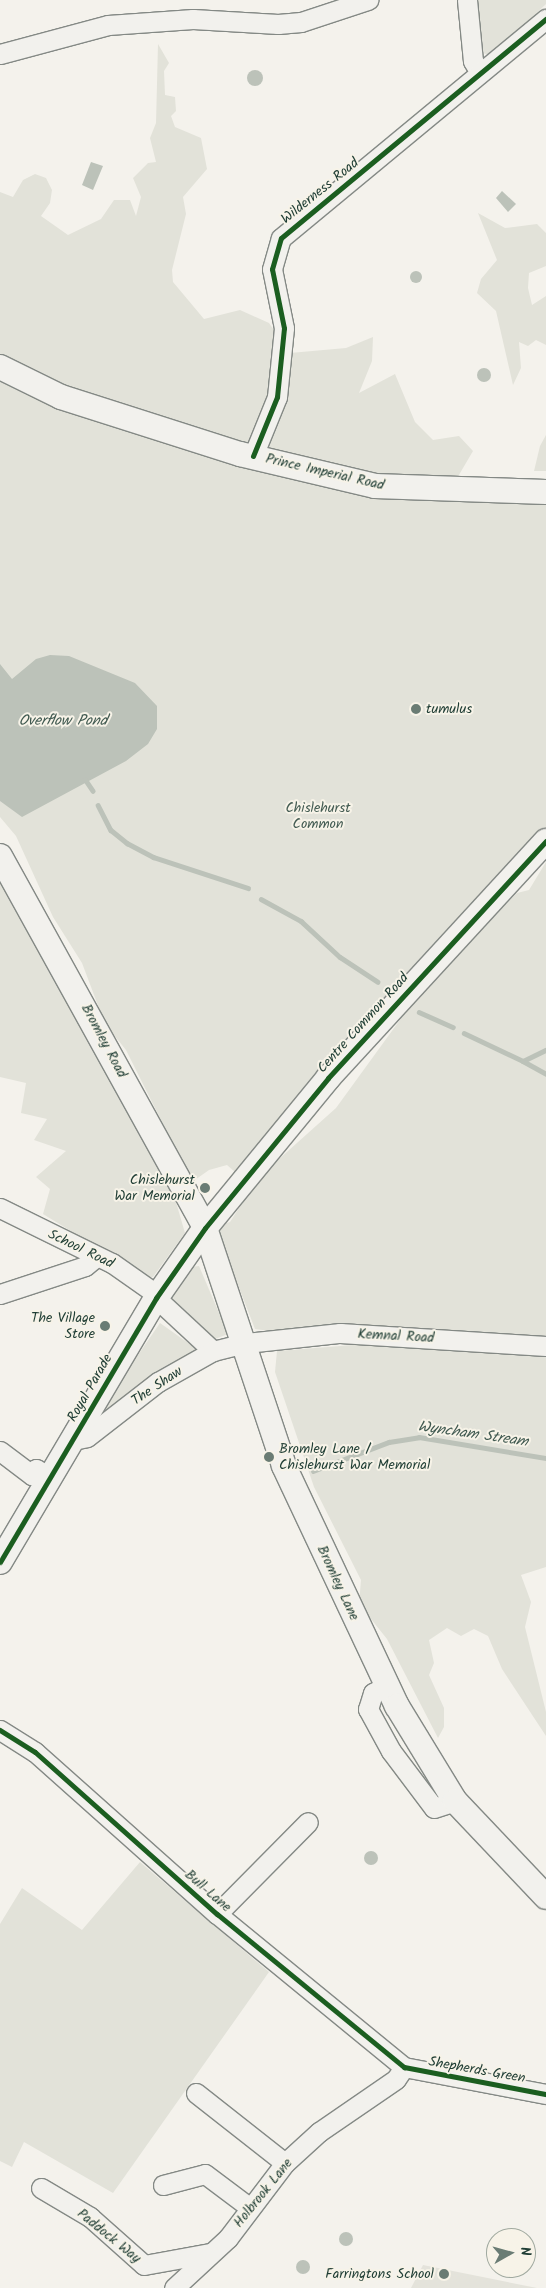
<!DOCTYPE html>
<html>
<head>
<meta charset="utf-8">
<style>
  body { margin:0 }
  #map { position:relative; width:546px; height:2288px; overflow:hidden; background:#f4f2ec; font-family:Kalam,sans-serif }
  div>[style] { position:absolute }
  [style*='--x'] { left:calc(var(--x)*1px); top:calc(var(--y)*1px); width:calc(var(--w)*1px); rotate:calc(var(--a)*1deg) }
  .built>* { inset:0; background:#e4e3db }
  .green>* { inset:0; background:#e2e2d9 }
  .water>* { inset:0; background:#bcc2b9 }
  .round { border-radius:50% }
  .stream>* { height:4.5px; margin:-2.25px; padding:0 2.25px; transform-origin:2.25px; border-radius:2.25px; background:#bcc2b9 }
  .roads { filter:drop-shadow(1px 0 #848985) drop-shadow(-1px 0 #848985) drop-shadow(0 1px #848985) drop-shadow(0 -1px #848985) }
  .minor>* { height:19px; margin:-9.5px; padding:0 9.5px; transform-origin:9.5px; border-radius:9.5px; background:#f2f1ed }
  .major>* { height:24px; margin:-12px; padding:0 12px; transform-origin:12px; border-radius:12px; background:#f2f1ed }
  .cycleway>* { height:5px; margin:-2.5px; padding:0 2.5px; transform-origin:2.5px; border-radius:2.5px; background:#1b5e20 }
  .dots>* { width:14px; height:14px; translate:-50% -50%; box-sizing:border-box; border:2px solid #f7f3e8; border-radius:50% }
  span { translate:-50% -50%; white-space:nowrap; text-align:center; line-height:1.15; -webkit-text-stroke:4px #f7f3e8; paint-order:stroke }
  .street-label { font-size:14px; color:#1f3d34 }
  .poi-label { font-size:14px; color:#1f3d34 }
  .left { translate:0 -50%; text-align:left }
  .right { translate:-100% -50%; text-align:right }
  .park-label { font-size:14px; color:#435b52 }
  .water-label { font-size:15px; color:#405950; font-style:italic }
  .north { position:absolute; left:486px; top:2228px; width:50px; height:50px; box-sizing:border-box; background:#f7f3e8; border:1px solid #a1aaa0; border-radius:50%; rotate:83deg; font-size:14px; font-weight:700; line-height:20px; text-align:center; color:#1f3d34 }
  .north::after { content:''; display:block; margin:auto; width:18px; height:22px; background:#6a7c74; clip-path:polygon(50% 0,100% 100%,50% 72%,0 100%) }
</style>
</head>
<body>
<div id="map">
  <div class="built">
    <div style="clip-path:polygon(423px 2265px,537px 2288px,411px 2288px)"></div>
  </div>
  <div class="green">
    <div style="clip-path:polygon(473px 0,546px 0,546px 4px,491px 56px,483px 53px)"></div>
    <div style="clip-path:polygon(evenodd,158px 44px,169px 63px,164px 71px,165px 95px,175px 97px,176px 111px,171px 116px,175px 127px,201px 138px,207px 169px,183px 197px,186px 214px,172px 270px,173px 282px,204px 319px,240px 310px,269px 323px,290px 353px,346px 348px,373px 337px,372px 361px,359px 393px,395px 374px,415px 422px,433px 440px,459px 436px,473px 451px,456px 480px,492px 487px,511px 478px,529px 483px,546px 498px,546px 840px,235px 1172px,227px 1165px,209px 1170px,192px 1182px,126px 1050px,105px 1024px,82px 963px,53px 917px,16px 836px,0 817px,0 192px,13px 197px,23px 180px,35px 174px,46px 178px,52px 190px,50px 203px,41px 216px,68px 235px,101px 219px,114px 200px,130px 200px,136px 216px,141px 197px,133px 178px,148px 163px,156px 162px,150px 138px,156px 123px,158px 44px,252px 444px,236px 460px,200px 455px,207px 447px,252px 444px)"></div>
    <div style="clip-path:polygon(478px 213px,505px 228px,537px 224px,546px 233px,546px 266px,529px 273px,528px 288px,532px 305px,546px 296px,546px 345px,536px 340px,528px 346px,519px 342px,521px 368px,513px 385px,496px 311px,477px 293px,481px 279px,497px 260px)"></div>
    <div style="clip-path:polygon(546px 435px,546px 471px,534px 471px,540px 446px)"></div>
    <div style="clip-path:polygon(546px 862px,546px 1567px,521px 1575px,531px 1602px,525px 1627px,546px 1712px,546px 1736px,502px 1669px,488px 1636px,474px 1629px,461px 1636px,447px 1628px,429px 1640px,434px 1663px,429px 1675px,444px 1708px,444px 1727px,438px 1738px,387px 1639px,359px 1604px,361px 1580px,314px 1487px,275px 1372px,277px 1351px,366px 1344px,255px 1329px,219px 1236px,220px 1225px,230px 1222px,259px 1177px,336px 1108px,434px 973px,517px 893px,529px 890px)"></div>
    <div style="clip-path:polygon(0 879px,171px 1185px,185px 1233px,153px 1277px,146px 1277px,43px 1214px,50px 1189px,36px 1177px,66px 1151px,34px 1140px,47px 1119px,21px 1113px,26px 1083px,0 1077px)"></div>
    <div style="clip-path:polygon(199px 1266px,228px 1334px,215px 1339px,172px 1298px,191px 1267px)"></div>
    <div style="clip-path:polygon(160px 1323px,198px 1350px,96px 1425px,127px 1371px)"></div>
    <div style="clip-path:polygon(140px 1862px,269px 1972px,113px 2193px,24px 2142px,12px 2167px,0 2161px,0 1924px,22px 1888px,82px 1930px)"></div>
  </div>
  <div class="water">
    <div class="round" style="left:247px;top:70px;width:16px;height:16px"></div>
    <div style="clip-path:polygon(91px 162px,103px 166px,93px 190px,82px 185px)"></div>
    <div style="clip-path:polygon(502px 191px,516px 204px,508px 212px,496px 198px)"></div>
    <div class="round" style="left:410px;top:271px;width:12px;height:12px"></div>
    <div class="round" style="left:477px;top:368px;width:14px;height:14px"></div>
    <div style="clip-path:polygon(50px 655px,69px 656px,135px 683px,157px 706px,157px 729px,148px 744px,126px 761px,22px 817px,0 801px,0 664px,12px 679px,36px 659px)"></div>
    <div class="round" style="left:364px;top:1851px;width:14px;height:14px"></div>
    <div class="round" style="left:339px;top:2232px;width:14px;height:14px"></div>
    <div class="round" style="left:296px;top:2260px;width:14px;height:14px"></div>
  </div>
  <div class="stream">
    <div style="--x:85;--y:779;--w:14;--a:56"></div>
    <div style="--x:98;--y:805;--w:28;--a:63"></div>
    <div style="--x:111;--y:830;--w:21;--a:39"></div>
    <div style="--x:127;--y:843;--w:30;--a:28"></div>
    <div style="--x:153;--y:857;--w:100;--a:18.1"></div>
    <div style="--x:261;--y:899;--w:46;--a:28.8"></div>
    <div style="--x:301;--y:921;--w:53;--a:42.7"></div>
    <div style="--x:340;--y:957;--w:45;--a:33.3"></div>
    <div style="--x:419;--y:1012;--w:37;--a:24"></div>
    <div style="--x:464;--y:1033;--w:65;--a:25.4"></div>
    <div style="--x:523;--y:1061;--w:25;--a:-26"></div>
    <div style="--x:523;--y:1061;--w:26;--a:29"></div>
    <div style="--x:313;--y:1471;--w:81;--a:-20.9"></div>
    <div style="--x:389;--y:1442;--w:30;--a:-9"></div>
    <div style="--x:419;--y:1437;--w:129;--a:9.4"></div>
  </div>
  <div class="roads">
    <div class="minor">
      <div style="--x:467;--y:0;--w:61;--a:84.4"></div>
      <div style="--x:473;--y:61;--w:12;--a:59"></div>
      <div style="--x:0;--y:54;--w:112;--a:-15"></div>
      <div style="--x:108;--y:25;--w:85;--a:-4"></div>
      <div style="--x:193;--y:19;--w:85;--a:3.4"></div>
      <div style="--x:278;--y:24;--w:23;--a:-5"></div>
      <div style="--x:301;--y:22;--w:71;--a:-18.2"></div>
      <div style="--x:253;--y:456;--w:64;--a:-67.9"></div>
      <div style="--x:277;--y:397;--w:69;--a:-84.2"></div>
      <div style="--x:284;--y:328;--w:60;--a:-101.5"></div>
      <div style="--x:272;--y:269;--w:32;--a:-74"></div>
      <div style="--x:281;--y:238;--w:344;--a:-39.6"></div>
      <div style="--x:0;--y:1208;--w:125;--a:26.2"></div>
      <div style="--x:112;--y:1263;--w:57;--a:35.1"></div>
      <div style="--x:0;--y:1294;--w:89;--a:-18.2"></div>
      <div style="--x:85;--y:1266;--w:14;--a:-39"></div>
      <div style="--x:156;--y:1298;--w:78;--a:42.9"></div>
      <div style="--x:73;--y:1440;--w:14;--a:-12"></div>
      <div style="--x:87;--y:1437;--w:90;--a:-37.8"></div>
      <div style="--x:158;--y:1382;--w:63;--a:-29.4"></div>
      <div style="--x:213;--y:1351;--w:34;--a:-14"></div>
      <div style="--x:246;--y:1343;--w:95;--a:-6.1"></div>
      <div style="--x:340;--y:1333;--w:206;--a:3.6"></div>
      <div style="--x:0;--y:1451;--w:40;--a:37"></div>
      <div style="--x:32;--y:1475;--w:7;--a:-56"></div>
      <div style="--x:36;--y:1469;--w:17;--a:31"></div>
      <div style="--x:387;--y:1685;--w:16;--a:150"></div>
      <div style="--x:373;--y:1693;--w:17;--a:107"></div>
      <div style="--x:368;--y:1709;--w:48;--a:61.3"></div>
      <div style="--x:391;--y:1751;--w:71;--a:53"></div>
      <div style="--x:434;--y:1808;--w:22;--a:-18"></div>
      <div style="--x:0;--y:1730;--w:41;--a:32.2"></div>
      <div style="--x:35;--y:1752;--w:244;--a:41.7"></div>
      <div style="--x:217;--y:1914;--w:242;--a:39.3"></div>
      <div style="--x:404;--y:2067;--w:145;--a:10.8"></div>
      <div style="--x:217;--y:1914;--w:129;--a:-45.3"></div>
      <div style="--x:196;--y:2093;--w:113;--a:38.2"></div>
      <div style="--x:163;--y:2185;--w:43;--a:-14.7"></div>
      <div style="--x:205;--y:2174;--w:55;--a:36.9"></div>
      <div style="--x:41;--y:2188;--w:57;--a:30.6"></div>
      <div style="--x:90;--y:2217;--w:72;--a:41.6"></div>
      <div style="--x:144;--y:2265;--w:68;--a:-10.2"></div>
      <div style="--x:174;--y:2288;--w:74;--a:-42.8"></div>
      <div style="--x:228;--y:2238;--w:94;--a:-52.8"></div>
      <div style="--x:285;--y:2163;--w:46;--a:-42.4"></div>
      <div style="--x:319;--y:2132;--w:93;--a:-34.5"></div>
      <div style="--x:396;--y:2079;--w:14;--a:-56"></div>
    </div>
    <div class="major">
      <div style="--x:0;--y:367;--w:68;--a:26.2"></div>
      <div style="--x:61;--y:397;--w:188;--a:17.7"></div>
      <div style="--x:240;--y:454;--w:139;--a:13.3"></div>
      <div style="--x:375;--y:486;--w:171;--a:2"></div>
      <div style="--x:0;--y:856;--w:425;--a:61.1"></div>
      <div style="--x:205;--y:1228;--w:251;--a:71.6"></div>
      <div style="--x:284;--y:1466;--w:265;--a:64.8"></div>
      <div style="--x:397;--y:1706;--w:111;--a:58.6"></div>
      <div style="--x:455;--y:1801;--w:132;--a:46.5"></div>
      <div style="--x:0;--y:1562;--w:307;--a:-59.4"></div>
      <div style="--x:156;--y:1298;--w:85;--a:-55"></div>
      <div style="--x:205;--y:1228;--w:194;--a:-50.6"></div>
      <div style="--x:328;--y:1078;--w:322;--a:-47.4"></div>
    </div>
  </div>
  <div class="cycleway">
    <div style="--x:253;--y:456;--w:64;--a:-67.9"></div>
    <div style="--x:277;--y:397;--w:69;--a:-84.2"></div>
    <div style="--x:284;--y:328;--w:60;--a:-101.5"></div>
    <div style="--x:272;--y:269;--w:32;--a:-74"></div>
    <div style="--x:281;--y:238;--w:344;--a:-39.6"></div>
    <div style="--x:0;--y:1562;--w:307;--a:-59.4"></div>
    <div style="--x:156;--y:1298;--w:85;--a:-55"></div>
    <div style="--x:205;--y:1228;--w:194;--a:-50.6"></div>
    <div style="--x:328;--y:1078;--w:322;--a:-47.4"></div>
    <div style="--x:0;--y:1730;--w:41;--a:32.2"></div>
    <div style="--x:35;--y:1752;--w:244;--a:41.7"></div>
    <div style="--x:217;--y:1914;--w:242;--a:39.3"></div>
    <div style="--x:404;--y:2067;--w:145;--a:10.8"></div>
  </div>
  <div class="dots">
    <div style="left:416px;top:709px;background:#6a7c74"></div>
    <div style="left:205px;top:1188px;background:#6a7c74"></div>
    <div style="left:105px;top:1326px;background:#6a7c74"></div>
    <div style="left:269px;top:1457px;background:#6a7c74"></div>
    <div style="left:444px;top:2274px;background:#6a7c74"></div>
  </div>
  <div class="street-label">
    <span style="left:320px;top:191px;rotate:-39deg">Wilderness Road</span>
    <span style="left:325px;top:472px;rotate:13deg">Prince Imperial Road</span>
    <span style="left:363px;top:1023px;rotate:-48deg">Centre Common Road</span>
    <span style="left:104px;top:1041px;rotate:62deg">Bromley Road</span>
    <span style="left:81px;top:1249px;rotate:26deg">School Road</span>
    <span style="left:396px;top:1336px;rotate:3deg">Kemnal Road</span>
    <span style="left:157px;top:1386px;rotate:-34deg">The Shaw</span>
    <span style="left:90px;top:1388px;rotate:-60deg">Royal Parade</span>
    <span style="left:338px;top:1583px;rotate:65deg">Bromley Lane</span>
    <span style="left:208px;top:1891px;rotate:41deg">Bull Lane</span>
    <span style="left:477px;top:2070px;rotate:10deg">Shepherds Green</span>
    <span style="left:263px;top:2193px;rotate:-51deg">Holbrook Lane</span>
    <span style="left:109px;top:2236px;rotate:39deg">Paddock Way</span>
  </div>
  <div class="poi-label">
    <span class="left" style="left:426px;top:709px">tumulus</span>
    <span class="right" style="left:195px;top:1188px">Chislehurst<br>War Memorial</span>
    <span class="right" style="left:95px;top:1326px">The Village<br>Store</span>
    <span class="left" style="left:279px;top:1457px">Bromley Lane /<br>Chislehurst War Memorial</span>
    <span class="right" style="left:434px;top:2274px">Farringtons School</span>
  </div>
  <div class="park-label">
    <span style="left:318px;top:816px">Chislehurst<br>Common</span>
  </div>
  <div class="water-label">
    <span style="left:63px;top:722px">Overflow Pond</span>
    <span style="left:473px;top:1435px;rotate:8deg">Wyncham Stream</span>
  </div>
  <div class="north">N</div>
</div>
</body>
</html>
